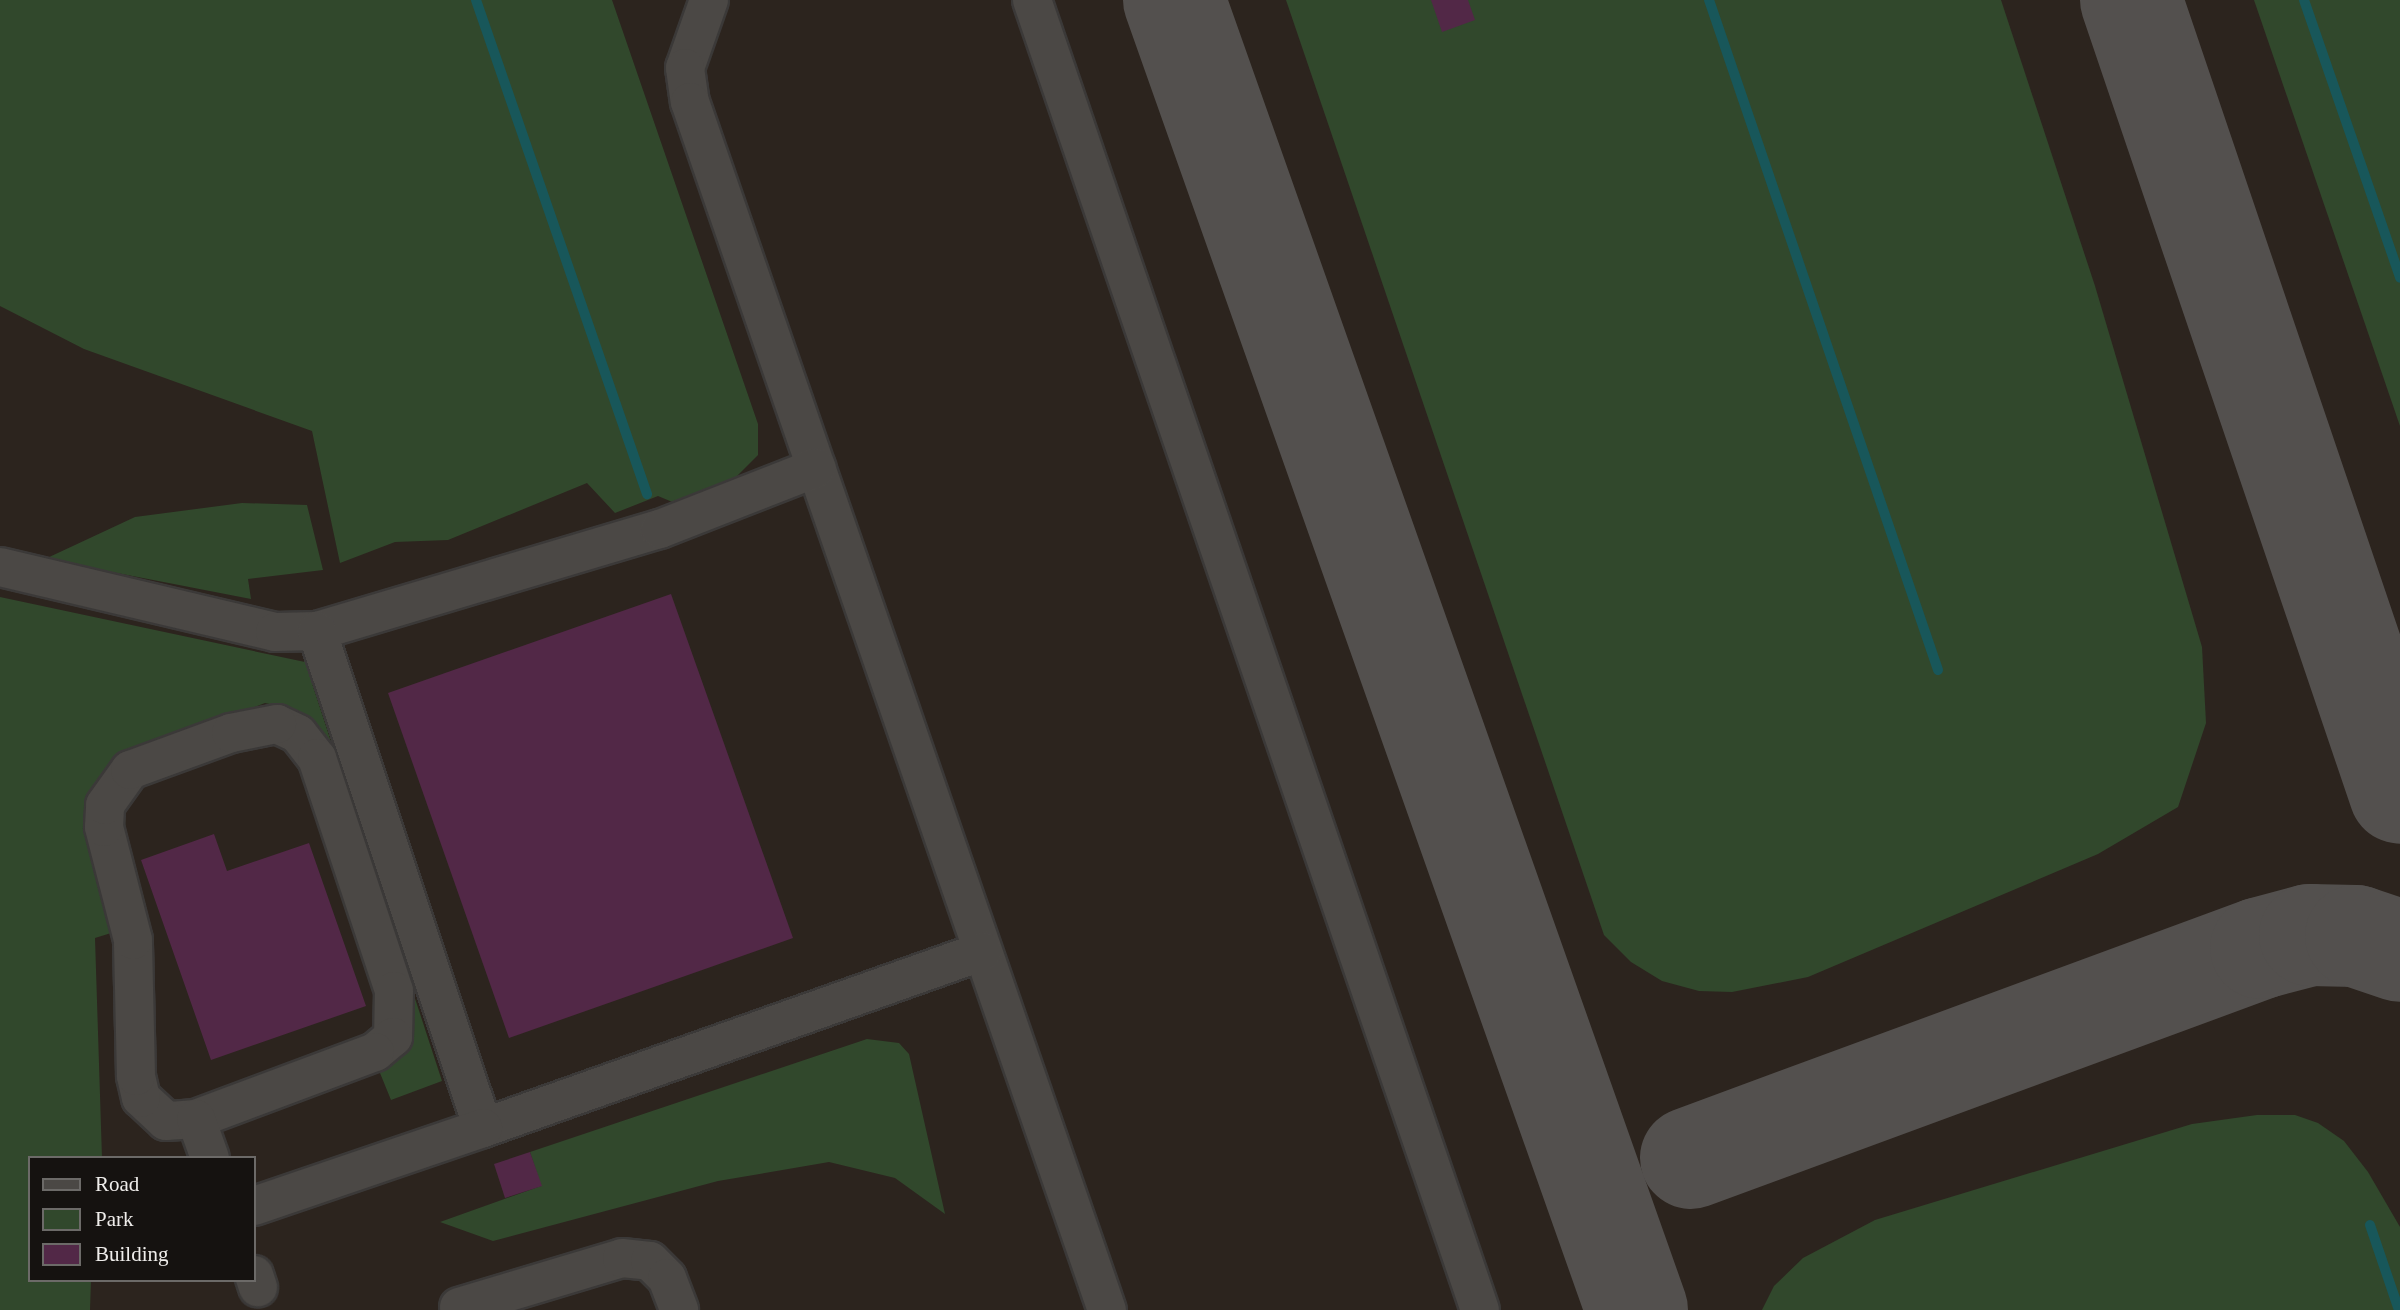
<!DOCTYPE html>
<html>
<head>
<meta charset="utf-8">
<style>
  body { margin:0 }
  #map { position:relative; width:2400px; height:1310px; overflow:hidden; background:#1e1b19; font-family:"Times New Roman",serif }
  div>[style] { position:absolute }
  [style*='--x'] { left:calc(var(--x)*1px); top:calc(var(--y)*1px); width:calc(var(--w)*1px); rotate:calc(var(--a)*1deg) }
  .built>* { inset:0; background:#2c241e }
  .green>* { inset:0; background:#31482c }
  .stream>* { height:10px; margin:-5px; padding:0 5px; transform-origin:5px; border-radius:5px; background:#18575a }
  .taxiway>* { height:102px; margin:-51px; padding:0 51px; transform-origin:51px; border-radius:51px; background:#53504e }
  .building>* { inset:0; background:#522847 }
  .roads { filter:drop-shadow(2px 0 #3b3938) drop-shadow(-2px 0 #3b3938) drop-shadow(0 2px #3b3938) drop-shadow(0 -2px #3b3938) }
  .minor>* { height:38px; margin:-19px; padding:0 19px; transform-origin:19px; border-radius:19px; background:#4b4845 }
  span { translate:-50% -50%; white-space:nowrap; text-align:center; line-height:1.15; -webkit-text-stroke:6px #151210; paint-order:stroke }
  .legend { position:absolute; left:28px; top:1156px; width:228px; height:126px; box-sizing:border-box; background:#151210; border:2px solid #6c6a68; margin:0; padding:9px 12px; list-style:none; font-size:21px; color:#efedeb }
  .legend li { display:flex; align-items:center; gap:14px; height:35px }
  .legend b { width:35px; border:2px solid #6c6a68 }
</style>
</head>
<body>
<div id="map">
  <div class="built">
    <div style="clip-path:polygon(evenodd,0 0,2400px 0,2400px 1310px,0 1310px,0 0,30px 1158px,254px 1158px,254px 1280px,30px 1280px,30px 1158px)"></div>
  </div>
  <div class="green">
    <div style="clip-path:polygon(0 0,612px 0,758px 424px,758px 455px,724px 489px,682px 506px,658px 496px,615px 513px,587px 483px,448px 540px,395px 542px,340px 563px,312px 431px,84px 349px,0 306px)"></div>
    <div style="clip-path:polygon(1286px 0,2001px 0,2095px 286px,2202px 647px,2206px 723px,2178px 807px,2098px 854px,1808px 977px,1732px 992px,1699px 991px,1662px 981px,1631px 962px,1604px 935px)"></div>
    <div style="clip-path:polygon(2254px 0,2400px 0,2400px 426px)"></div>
    <div style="clip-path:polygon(242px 503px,307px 505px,323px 570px,248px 579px,251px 599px,45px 559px,135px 517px)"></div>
    <div style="clip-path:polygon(0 597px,305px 662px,442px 1081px,391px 1100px,380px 1073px,407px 1045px,288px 708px,265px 703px,121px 758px,98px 778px,90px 803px,124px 929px,95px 938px,102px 1158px,30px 1158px,30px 1280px,91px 1280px,90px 1310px,0 1310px)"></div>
    <div style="clip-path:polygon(867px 1039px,899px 1043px,909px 1054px,945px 1214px,895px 1178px,829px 1162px,718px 1181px,493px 1241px,440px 1222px,541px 1186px,530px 1152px)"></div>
    <div style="clip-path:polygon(2257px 1115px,2295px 1115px,2318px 1123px,2344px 1141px,2368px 1172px,2400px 1227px,2400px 1310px,1762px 1310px,1774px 1286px,1803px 1258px,1875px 1220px,2192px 1124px)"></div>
  </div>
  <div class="stream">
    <div style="--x:476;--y:0;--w:523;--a:70.91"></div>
    <div style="--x:1709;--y:0;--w:708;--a:71.13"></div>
    <div style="--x:2304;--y:0;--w:294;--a:70.9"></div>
    <div style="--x:2370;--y:1225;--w:90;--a:71.2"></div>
  </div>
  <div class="taxiway">
    <div style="--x:1174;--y:0;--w:1389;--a:70.53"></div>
    <div style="--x:2131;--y:0;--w:837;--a:71.26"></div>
    <div style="--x:1691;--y:1158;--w:607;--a:-20.22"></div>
    <div style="--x:2261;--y:948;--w:51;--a:-14.9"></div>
    <div style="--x:2310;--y:935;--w:46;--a:1.2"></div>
    <div style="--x:2356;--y:936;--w:46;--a:18.8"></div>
  </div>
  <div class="building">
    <div style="clip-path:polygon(1431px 0,1468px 0,1475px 20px,1442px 32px)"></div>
    <div style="clip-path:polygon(671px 594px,793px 938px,509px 1038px,388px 693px)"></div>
    <div style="clip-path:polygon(214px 834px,227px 871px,309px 843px,366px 1006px,211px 1060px,141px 860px)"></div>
    <div style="clip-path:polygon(530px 1152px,542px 1186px,505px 1198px,494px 1164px)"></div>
  </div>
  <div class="roads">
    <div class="minor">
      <div style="--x:709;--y:0;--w:72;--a:109.4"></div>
      <div style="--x:685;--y:68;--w:34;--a:82"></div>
      <div style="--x:690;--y:102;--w:1278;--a:70.96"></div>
      <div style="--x:1032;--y:0;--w:1384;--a:71.12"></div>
      <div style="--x:0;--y:567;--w:283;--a:13.3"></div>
      <div style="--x:275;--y:632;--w:42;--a:-1.4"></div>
      <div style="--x:317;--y:631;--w:358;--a:-16.6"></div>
      <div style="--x:660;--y:529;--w:168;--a:-21.4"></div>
      <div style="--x:317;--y:631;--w:524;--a:71.53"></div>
      <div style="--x:483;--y:1128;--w:530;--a:-19.49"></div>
      <div style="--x:277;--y:724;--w:23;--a:25"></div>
      <div style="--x:298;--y:734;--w:31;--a:52"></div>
      <div style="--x:317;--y:758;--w:245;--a:71.7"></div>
      <div style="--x:394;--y:991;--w:46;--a:91.2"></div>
      <div style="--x:393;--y:1037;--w:23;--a:140"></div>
      <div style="--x:375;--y:1052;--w:191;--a:159.5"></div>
      <div style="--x:196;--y:1119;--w:30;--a:176"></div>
      <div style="--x:166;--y:1121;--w:34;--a:-137"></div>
      <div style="--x:141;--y:1098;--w:23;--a:-103"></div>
      <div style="--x:136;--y:1076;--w:136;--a:-91.3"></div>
      <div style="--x:133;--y:940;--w:117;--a:-104.4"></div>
      <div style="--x:104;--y:827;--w:22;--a:-87"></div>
      <div style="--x:105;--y:805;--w:43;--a:-54.5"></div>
      <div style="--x:130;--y:770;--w:108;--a:-20.1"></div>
      <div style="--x:231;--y:733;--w:47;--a:-11.1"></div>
      <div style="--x:196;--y:1119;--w:41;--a:70.3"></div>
      <div style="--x:254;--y:1206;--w:242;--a:-18.8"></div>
      <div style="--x:254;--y:1275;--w:13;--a:72"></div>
      <div style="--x:459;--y:1307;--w:170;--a:-16.7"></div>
      <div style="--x:622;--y:1258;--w:28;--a:6"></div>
      <div style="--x:650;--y:1261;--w:24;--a:45"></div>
      <div style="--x:667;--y:1278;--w:34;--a:69"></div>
    </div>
  </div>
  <ul class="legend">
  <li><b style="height:9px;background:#4b4845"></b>Road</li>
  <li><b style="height:19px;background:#31482c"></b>Park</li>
  <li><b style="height:19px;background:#522847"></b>Building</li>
  </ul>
</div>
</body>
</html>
